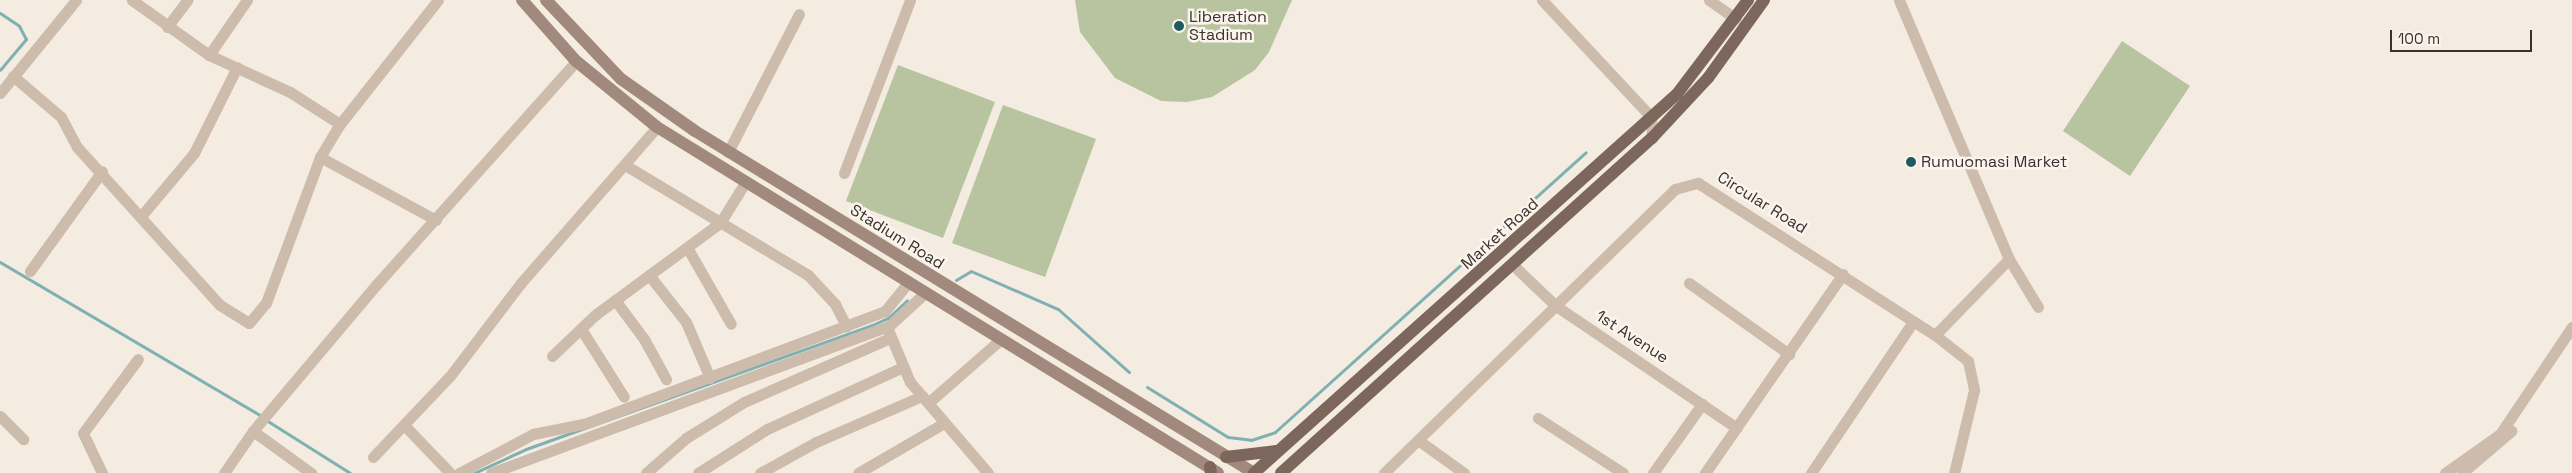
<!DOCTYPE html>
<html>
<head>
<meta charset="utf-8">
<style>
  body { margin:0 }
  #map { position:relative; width:2572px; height:473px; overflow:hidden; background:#f4ebe1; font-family:"Space Grotesk",sans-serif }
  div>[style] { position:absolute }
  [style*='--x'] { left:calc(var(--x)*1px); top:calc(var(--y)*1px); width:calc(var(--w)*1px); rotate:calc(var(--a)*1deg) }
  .green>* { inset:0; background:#b8c4a0 }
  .stream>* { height:3px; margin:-1.5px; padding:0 1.5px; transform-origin:1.5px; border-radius:1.5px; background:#7fb0b2 }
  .street>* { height:11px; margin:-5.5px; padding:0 5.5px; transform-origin:5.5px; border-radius:5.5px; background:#cdbbac }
  .secondary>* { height:12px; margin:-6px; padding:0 6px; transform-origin:6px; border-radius:6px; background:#a18a7d }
  .primary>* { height:12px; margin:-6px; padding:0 6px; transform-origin:6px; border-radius:6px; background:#7d675c }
  .dots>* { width:14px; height:14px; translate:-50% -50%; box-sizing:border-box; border:2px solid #fbf5ee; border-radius:50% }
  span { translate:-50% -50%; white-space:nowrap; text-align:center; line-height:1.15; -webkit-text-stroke:5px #fbf5ee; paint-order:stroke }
  .poi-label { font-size:16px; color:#3b302b }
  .left { translate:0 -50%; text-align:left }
  .street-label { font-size:16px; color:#3b302b }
  .scale { position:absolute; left:2390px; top:30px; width:142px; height:22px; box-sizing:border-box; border:2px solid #3b302b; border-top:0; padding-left:6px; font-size:15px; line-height:18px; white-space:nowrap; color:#3b302b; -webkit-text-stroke:4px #fbf5ee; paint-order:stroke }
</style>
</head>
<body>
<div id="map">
  <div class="green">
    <div style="clip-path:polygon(1075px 0,1292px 0,1269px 52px,1255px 70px,1212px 97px,1187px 102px,1161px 101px,1115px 78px,1080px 32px)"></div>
    <div style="clip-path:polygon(2122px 41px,2190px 86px,2130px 176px,2063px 131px)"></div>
    <div style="clip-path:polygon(898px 65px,995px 102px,943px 238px,846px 201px)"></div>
    <div style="clip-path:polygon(1003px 105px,1096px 139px,1045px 277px,952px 243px)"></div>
  </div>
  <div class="stream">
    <div style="--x:0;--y:13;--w:23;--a:34"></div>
    <div style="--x:19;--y:26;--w:15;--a:62"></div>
    <div style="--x:26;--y:39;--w:40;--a:130"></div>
    <div style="--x:0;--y:262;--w:303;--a:30.5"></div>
    <div style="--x:956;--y:280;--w:17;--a:-31"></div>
    <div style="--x:971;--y:271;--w:95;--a:23.6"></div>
    <div style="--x:1058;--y:309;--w:95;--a:41.6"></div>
    <div style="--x:1147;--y:387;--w:95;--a:31.7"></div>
    <div style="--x:1228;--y:437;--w:23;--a:7"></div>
    <div style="--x:1251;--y:440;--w:25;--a:-18"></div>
    <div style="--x:1275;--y:432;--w:418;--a:-42"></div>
    <div style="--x:266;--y:420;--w:99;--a:32.2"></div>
    <div style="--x:474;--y:473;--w:57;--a:-24.8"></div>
    <div style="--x:526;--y:449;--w:368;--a:-19.7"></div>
    <div style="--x:872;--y:325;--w:17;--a:-24"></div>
    <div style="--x:888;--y:318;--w:26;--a:-43"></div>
  </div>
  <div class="street">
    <div style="--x:132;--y:0;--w:95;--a:35.5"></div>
    <div style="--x:209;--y:55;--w:89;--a:24.6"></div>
    <div style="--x:290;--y:92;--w:59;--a:32.6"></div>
    <div style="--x:1542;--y:0;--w:160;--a:47"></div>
    <div style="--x:1651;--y:117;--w:21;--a:87"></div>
    <div style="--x:1709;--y:0;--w:33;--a:35"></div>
    <div style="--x:1899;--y:0;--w:281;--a:67"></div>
    <div style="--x:2009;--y:259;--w:56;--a:58.9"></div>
    <div style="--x:167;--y:27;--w:34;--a:-53"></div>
    <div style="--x:209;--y:55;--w:67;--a:-55.4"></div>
    <div style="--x:13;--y:76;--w:63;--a:40.5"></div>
    <div style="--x:61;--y:117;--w:34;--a:62"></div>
    <div style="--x:77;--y:147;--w:213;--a:47.9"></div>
    <div style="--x:220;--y:305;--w:34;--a:32"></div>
    <div style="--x:249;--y:323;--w:26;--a:-50"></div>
    <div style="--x:266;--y:303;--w:156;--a:-69.7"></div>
    <div style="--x:320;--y:157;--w:39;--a:-59"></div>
    <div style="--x:340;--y:124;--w:158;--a:-51.7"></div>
    <div style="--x:0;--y:93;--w:120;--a:-50.7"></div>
    <div style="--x:728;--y:152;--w:155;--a:-62.8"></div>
    <div style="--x:320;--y:157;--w:132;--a:28.5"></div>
    <div style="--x:625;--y:165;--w:214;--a:31"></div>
    <div style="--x:808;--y:275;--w:40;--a:47"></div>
    <div style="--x:835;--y:304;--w:25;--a:63"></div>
    <div style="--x:844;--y:173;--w:185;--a:-69.1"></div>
    <div style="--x:142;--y:215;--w:81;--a:-50"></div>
    <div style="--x:194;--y:153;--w:96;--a:-63.4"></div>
    <div style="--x:688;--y:249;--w:86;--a:60.2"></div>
    <div style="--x:1514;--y:266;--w:58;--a:43.6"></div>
    <div style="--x:1556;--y:306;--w:218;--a:34"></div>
    <div style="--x:30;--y:271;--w:123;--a:-54.2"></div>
    <div style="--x:649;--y:275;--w:60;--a:51.8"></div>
    <div style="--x:686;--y:322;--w:61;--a:66.8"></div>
    <div style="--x:1689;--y:283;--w:123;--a:35.4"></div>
    <div style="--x:615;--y:300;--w:49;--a:53.4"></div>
    <div style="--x:644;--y:339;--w:46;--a:61.2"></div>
    <div style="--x:581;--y:329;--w:80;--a:57.7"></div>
    <div style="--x:889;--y:332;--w:54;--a:67.2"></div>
    <div style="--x:910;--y:382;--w:120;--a:49.4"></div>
    <div style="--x:1935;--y:335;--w:106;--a:-45.8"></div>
    <div style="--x:552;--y:356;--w:59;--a:-43.6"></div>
    <div style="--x:595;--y:315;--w:155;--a:-36.4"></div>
    <div style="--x:720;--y:223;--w:49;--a:-58.2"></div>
    <div style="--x:928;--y:403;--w:97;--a:-41.2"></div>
    <div style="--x:0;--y:416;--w:33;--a:45"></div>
    <div style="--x:1538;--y:418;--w:101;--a:32.9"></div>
    <div style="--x:405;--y:426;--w:65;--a:46.2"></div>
    <div style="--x:253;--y:431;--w:72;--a:35.9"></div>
    <div style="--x:1418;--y:440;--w:57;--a:35.7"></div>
    <div style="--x:373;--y:457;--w:112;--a:-46.5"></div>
    <div style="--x:450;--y:376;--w:116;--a:-52.7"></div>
    <div style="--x:520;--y:284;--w:208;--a:-48.9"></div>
    <div style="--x:102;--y:473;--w:44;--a:-115.4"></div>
    <div style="--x:83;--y:433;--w:92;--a:-53.4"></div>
    <div style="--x:224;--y:473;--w:51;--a:-55.4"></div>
    <div style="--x:253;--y:431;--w:191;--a:-49.9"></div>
    <div style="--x:376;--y:285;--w:300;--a:-48.2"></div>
    <div style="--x:459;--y:473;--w:84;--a:-27.8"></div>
    <div style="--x:533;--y:434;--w:55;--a:-11.5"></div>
    <div style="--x:587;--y:423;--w:318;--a:-20.6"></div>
    <div style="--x:885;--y:311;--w:38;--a:-51"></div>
    <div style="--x:491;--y:473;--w:424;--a:-20.3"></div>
    <div style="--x:889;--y:326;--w:50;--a:-42.6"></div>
    <div style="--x:646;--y:473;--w:53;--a:-41.2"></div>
    <div style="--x:686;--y:438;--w:68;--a:-31.8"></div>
    <div style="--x:744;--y:402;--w:159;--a:-23.7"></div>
    <div style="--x:698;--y:473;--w:82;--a:-32.5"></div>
    <div style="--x:767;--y:429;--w:147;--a:-24.5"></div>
    <div style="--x:760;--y:473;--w:64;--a:-29"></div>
    <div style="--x:816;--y:442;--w:116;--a:-23.5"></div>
    <div style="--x:858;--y:473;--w:99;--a:-30.2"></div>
    <div style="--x:1384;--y:473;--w:407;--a:-44.3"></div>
    <div style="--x:1675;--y:189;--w:24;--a:-15"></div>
    <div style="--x:1698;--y:183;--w:282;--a:32.7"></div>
    <div style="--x:1935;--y:335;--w:42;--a:38.2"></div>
    <div style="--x:1968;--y:361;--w:30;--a:78"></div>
    <div style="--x:1974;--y:390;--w:85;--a:103.5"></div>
    <div style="--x:1653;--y:473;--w:85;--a:-54.6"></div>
    <div style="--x:1705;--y:473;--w:242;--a:-55.3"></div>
    <div style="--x:1811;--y:473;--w:182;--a:-56"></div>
    <div style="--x:2445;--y:473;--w:67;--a:-35.3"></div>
    <div style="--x:2500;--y:434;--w:129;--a:-56.1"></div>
    <div style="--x:2462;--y:473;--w:65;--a:-40.6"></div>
  </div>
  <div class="secondary">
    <div style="--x:522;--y:0;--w:81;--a:48.5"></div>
    <div style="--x:576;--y:61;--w:104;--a:39.2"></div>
    <div style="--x:657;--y:127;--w:659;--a:31.66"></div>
    <div style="--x:546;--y:0;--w:109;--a:46.5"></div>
    <div style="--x:621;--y:79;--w:90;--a:35.1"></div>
    <div style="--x:695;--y:131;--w:655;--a:31.46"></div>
  </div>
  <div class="primary">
    <div style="--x:1226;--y:457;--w:50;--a:-6.8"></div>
    <div style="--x:1210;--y:467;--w:6;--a:81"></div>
    <div style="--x:1254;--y:473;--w:568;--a:-41.86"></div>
    <div style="--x:1677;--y:94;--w:118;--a:-52.9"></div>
    <div style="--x:1281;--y:473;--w:500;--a:-42.1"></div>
    <div style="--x:1652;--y:138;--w:82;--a:-47"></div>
    <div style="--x:1708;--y:78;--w:96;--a:-54.3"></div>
  </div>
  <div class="dots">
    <div style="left:1179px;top:26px;background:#1f5a5e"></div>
    <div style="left:1911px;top:162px;background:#1f5a5e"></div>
  </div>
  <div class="poi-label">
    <span class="left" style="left:1189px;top:26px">Liberation<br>Stadium</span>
    <span class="left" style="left:1921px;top:162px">Rumuomasi Market</span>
  </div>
  <div class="street-label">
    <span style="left:1762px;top:203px;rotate:32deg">Circular Road</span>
    <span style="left:1500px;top:234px;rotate:-42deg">Market Road</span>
    <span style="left:897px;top:237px;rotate:32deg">Stadium Road</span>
    <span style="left:1632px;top:337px;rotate:33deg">1st Avenue</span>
  </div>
  <div class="scale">100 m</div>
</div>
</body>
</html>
